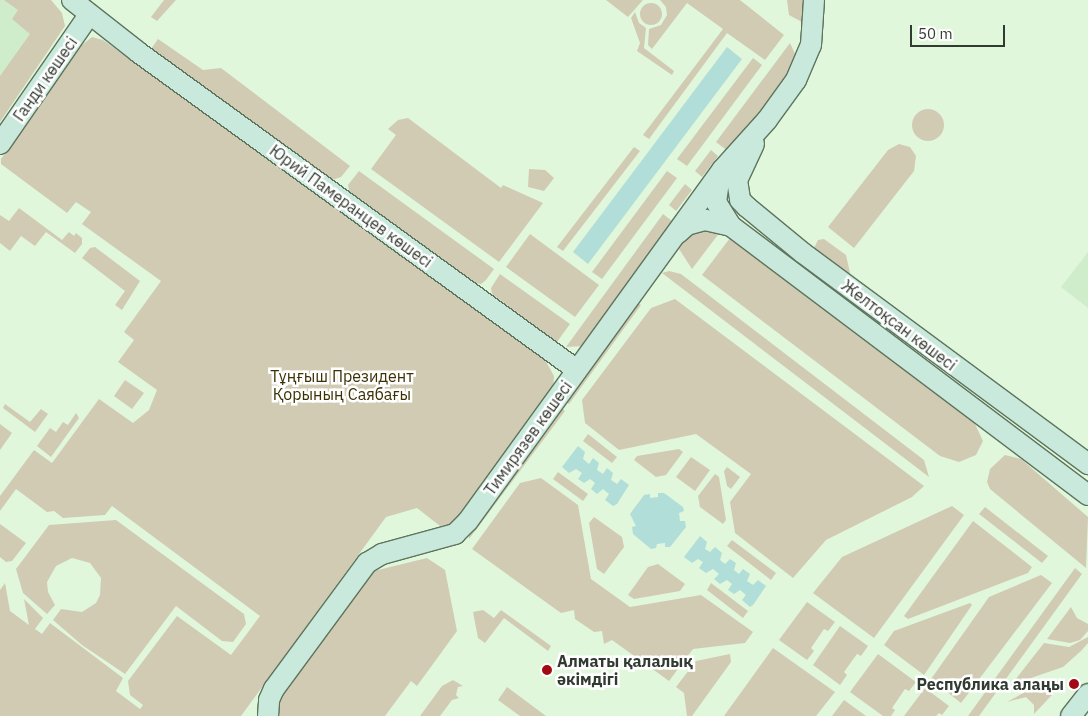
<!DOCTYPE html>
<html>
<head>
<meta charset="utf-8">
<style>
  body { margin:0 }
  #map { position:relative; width:1088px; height:716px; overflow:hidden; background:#e0f7dc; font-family:"IBM Plex Sans",sans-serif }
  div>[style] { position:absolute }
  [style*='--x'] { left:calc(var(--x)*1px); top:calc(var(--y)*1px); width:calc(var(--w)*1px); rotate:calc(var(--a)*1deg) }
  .built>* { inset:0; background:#cfeccb }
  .green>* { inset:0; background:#d1cbb3 }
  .round { border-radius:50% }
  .water>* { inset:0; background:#b1ded8 }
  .roads { filter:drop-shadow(1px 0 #5f745c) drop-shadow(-1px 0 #5f745c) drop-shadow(0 1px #5f745c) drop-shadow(0 -1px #5f745c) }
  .secondary>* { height:20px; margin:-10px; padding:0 10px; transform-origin:10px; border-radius:10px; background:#c8e9dc }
  .dots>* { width:14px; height:14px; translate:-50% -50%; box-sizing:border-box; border:2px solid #fff; border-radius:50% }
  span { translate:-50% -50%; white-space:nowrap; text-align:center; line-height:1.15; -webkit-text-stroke:5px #fff; paint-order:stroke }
  .street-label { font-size:16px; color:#323b31 }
  .park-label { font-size:16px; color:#3c3204 }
  .poi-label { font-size:16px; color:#323b31; font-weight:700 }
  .left { translate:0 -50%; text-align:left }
  .right { translate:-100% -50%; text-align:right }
  .scale { position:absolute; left:910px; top:25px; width:95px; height:22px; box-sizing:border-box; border:2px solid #323b31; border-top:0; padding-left:6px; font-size:15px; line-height:18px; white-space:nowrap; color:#323b31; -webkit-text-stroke:4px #fff; paint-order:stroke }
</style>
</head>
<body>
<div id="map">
  <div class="built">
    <div style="clip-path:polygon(0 0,21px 0,57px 26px,0 107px)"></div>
    <div style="clip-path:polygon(1088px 252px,1088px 308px,1061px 287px)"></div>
  </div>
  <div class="green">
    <div style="clip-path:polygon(4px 0,51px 0,62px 13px,65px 26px,0 122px,0 76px,30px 34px,12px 19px,18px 10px)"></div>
    <div style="clip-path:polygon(164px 0,176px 0,157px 21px,151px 17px)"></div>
    <div style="clip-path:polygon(606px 0,643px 0,628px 17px)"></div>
    <div style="clip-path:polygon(660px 0,740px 0,784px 35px,765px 60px,727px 33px,649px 139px,643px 135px,723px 29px,687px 3px,652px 49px,648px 45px,649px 29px,661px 25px,667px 15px,666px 7px)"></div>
    <div style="clip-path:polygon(787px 0,806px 0,802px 22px,789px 15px)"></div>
    <div class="round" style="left:640px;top:3px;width:22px;height:22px"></div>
    <div style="clip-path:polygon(635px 12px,639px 23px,646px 28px,644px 48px,674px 71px,672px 75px,637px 51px,640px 43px,631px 18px)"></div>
    <div style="clip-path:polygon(92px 37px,103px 40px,544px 358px,554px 376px,553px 392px,454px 524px,440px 526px,417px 508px,386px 517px,241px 716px,0 716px,0 590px,5px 583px,10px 611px,29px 625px,24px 599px,43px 618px,35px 629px,42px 634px,50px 623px,123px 678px,116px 691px,140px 709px,143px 705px,130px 695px,128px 681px,177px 616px,231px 655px,260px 616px,112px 506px,105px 515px,63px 518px,54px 511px,47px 512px,16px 489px,0 511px,0 496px,34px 450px,52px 463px,99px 399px,133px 423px,149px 410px,157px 390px,118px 362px,134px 340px,124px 332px,161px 281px,82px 224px,91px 212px,76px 202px,67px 213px,1px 164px,1px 159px,82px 45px)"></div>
    <div style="clip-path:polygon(158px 39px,203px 70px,221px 68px,350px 166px,341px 177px,332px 180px,151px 49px)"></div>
    <div style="clip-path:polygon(790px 43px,796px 56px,791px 70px,729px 152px,716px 142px)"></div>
    <div style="clip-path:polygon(753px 58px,762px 65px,687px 166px,677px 159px)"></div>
    <div class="round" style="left:912px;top:109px;width:32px;height:32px"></div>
    <div style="clip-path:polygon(408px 118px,501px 188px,503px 185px,543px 203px,499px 262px,371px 169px,396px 135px,388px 129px,398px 120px)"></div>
    <div style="clip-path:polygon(899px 144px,910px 147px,916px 156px,914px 171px,854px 248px,828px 227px,888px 150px)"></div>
    <div style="clip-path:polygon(634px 147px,640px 151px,563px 251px,557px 247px)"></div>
    <div style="clip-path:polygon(711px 150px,718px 156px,702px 177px,695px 171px)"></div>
    <div style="clip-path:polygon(529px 169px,545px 170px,554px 178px,544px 191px,528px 187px)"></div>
    <div style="clip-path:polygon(359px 171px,494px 269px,486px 280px,481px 284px,474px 283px,350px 194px,348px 185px)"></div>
    <div style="clip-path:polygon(667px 171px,677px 178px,602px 279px,592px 272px)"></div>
    <div style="clip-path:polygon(685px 184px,692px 190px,676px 211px,669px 205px)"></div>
    <div style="clip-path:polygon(19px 208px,62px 240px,69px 232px,74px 236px,76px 233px,82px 238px,82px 244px,75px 253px,46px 232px,35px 246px,21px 236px,10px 251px,0 243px,0 215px,9px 221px)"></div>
    <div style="clip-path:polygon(663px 214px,676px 224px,584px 346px,566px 347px)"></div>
    <div style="clip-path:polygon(693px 228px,720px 232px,692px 269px,679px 249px)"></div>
    <div style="clip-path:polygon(530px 234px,599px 285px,575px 317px,506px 267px)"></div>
    <div style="clip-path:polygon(730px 238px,974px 422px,983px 441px,976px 455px,959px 462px,940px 456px,702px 275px)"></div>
    <div style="clip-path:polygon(824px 239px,846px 255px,850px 273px,847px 274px,813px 250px,818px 240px)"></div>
    <div style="clip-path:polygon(95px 247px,140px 281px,122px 310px,115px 305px,125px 291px,82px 258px,90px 248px)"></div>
    <div style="clip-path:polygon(669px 271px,681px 274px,924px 460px,929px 477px,662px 273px)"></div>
    <div style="clip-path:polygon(500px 274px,570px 324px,557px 342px,492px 294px,491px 288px)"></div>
    <div style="clip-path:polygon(675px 299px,924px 486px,912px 497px,826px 540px,793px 578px,735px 533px,730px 502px,751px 474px,696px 434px,619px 450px,585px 423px,582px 400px,651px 308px)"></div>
    <div style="clip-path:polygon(636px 302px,641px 305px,569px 404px,564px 400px)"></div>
    <div style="clip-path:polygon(125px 380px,144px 393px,132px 409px,114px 396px)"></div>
    <div style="clip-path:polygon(5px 404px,30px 422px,41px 409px,48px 414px,35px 432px,3px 408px)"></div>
    <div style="clip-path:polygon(560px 407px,565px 411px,469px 539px,469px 533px)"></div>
    <div style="clip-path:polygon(76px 413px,79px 418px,51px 457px,37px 446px,50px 428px,56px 432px,63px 422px,68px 425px)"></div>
    <div style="clip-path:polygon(0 424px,12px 433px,0 450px)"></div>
    <div style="clip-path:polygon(588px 434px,617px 457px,612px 463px,583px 441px)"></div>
    <div style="clip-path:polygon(679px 449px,683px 452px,666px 475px,656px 477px,634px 460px,637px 456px)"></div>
    <div style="clip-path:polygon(1005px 455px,1021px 459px,1088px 517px,1086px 568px,990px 489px,987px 482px,990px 469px)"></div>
    <div style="clip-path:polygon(691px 457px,710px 470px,695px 491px,676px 477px)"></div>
    <div style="clip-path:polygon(727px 467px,740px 477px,731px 489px,727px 486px,724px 471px)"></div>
    <div style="clip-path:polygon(558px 472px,588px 494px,583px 501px,553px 479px)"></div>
    <div style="clip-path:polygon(715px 474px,719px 477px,726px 520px,723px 524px,700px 507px,698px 496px)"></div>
    <div style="clip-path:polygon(541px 478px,578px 505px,591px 579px,630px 607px,701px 595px,753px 632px,745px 643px,693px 649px,669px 681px,612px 640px,604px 644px,602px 631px,594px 632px,575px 619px,574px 610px,561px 613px,472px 549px,520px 483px)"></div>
    <div style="clip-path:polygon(952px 506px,964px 515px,874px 638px,813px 593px,842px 557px)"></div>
    <div style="clip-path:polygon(985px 507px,1048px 556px,1042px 563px,979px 514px)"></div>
    <div style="clip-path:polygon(594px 517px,622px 537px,624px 547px,604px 574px,597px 569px,589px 523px)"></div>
    <div style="clip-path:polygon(116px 520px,244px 614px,246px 624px,233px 642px,222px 641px,176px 606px,125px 674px,82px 645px,53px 620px,61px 609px,82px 612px,96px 603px,100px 595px,101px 578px,90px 563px,72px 558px,56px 566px,47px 582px,48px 592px,55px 605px,47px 614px,23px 593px,16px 569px,49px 525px)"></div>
    <div style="clip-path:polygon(973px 521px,1032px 567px,1028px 573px,908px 619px,904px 616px)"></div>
    <div style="clip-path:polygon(0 524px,26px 543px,12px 561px,6px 562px,0 557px)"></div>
    <div style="clip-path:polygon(732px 540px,776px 573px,771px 580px,727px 546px)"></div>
    <div style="clip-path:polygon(427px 558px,445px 570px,457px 631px,417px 686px,411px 681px,385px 716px,278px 716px,279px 697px,370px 572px)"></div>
    <div style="clip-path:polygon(658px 564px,685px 584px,680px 591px,634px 599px,628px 595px,648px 567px)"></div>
    <div style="clip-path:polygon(1075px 568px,1082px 574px,979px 716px,968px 716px)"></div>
    <div style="clip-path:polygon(1041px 575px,1052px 583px,961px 703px,931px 679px,989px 597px)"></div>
    <div style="clip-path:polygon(711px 583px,748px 611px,743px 618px,707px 590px)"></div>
    <div style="clip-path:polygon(807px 602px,835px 622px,828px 631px,824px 629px,811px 648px,814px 651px,807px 660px,779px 640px)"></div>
    <div style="clip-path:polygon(970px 603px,972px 605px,924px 675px,884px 645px,894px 631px)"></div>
    <div style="clip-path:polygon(1071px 607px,1077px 618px,1088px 624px,1088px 631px,1080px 640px,1070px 643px,1047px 639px)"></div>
    <div style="clip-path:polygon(483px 610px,494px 618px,501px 610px,551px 646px,548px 651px,504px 618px,485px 643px,478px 638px,473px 612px)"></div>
    <div style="clip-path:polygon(840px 626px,868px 646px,861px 656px,857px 654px,844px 672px,847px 675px,840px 685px,813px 665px)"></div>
    <div style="clip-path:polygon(1088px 637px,1088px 643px,1081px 651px,1063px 667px,1031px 678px,1015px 688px,1011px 685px,1044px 643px,1069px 647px)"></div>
    <div style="clip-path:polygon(773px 648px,835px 692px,816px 716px,724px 716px)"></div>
    <div style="clip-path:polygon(730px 654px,731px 662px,692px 716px,687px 716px,684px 693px,676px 687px,696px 661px)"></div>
    <div style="clip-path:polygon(878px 654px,916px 682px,909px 691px,905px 689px,892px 708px,895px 710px,891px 716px,883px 716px,850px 692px)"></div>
    <div style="clip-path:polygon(453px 680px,463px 686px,458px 687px,456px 695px,459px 698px,452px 700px,440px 716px,420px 716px,442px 686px)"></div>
    <div style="clip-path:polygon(1066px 680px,1034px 714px,1034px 705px,1026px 697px,1007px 702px,1040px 684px)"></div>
    <div style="clip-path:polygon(507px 687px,546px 716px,520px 716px,498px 700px)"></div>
    <div style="clip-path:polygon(925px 688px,949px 706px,942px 715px,939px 713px,936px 716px,904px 716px)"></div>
    <div style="clip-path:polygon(844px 700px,866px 716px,832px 716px)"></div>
  </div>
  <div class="water">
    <div style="clip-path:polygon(727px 47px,742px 59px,588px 264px,573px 252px)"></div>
    <div style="clip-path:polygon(578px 446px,585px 452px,583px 459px,589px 464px,593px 458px,599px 463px,597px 470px,603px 474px,607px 468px,613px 473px,611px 480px,617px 484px,621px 479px,629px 485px,617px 504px,613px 506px,605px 500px,609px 494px,603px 489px,597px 494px,591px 489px,595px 483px,590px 479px,584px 483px,578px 479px,582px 473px,576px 469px,569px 473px,562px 467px)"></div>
    <div style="clip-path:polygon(658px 493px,664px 493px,683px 507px,684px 511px,679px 513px,680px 521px,685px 521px,686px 527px,670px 547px,665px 547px,665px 543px,657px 544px,656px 548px,651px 549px,633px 534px,632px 527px,636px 526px,630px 514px,644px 495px,650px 494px,650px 498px,658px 497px)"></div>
    <div style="clip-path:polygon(700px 536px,707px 542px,705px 549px,710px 552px,715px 547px,722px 553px,720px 560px,725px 564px,730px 559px,736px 563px,734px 570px,739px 574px,743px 569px,750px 574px,747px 581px,753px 585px,758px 580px,766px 586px,753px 605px,750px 607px,742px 600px,746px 595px,740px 590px,734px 594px,728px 590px,732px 584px,727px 580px,720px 584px,714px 579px,719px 574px,713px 569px,706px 573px,699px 568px,703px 562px,698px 559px,692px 563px,684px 557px)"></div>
  </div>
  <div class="roads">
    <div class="secondary">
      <div style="--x:72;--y:0;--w:84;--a:38.2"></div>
      <div style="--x:138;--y:52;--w:542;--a:35.92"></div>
      <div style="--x:0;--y:144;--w:157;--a:-55.4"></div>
      <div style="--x:754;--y:144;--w:40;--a:115"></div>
      <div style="--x:737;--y:180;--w:20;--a:81"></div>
      <div style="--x:740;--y:200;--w:10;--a:45"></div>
      <div style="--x:747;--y:207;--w:72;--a:39.4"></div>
      <div style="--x:803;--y:253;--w:355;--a:36.5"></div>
      <div style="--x:720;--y:174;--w:28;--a:98"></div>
      <div style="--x:716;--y:202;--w:28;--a:58"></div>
      <div style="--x:731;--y:226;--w:447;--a:37"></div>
      <div style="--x:678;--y:233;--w:12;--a:-42"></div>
      <div style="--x:687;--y:225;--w:19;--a:-16"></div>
      <div style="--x:705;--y:220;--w:27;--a:13"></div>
      <div style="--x:268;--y:716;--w:16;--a:-86"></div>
      <div style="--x:269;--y:700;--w:12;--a:-66"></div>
      <div style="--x:274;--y:689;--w:157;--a:-53.6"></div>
      <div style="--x:367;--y:563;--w:17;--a:-31"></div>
      <div style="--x:382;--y:554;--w:76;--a:-15.3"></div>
      <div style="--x:455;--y:534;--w:18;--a:-45"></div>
      <div style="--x:468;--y:521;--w:433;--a:-54.1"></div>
      <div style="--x:722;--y:170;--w:67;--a:-48"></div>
      <div style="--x:767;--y:120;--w:49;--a:-54.1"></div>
      <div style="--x:796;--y:80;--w:38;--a:-67"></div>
      <div style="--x:811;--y:45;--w:45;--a:-86.2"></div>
      <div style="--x:1071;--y:716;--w:28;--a:-52"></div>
    </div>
  </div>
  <div class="dots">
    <div style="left:547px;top:670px;background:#a30913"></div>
    <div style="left:1074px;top:684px;background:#a30913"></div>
  </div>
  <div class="street-label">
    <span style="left:45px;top:79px;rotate:-55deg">Ганди көшесі</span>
    <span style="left:351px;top:206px;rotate:36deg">Юрий Памеранцев көшесі</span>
    <span style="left:899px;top:325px;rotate:37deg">Желтоқсан көшесі</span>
    <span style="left:528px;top:438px;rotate:-54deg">Тимирязев көшесі</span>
  </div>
  <div class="park-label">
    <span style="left:342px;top:385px">Тұңғыш Президент<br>Қорының Саябағы</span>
  </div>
  <div class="poi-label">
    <span class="left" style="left:557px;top:670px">Алматы қалалық<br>әкімдігі</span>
    <span class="right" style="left:1064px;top:684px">Республика алаңы</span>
  </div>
  <div class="scale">50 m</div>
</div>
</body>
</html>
